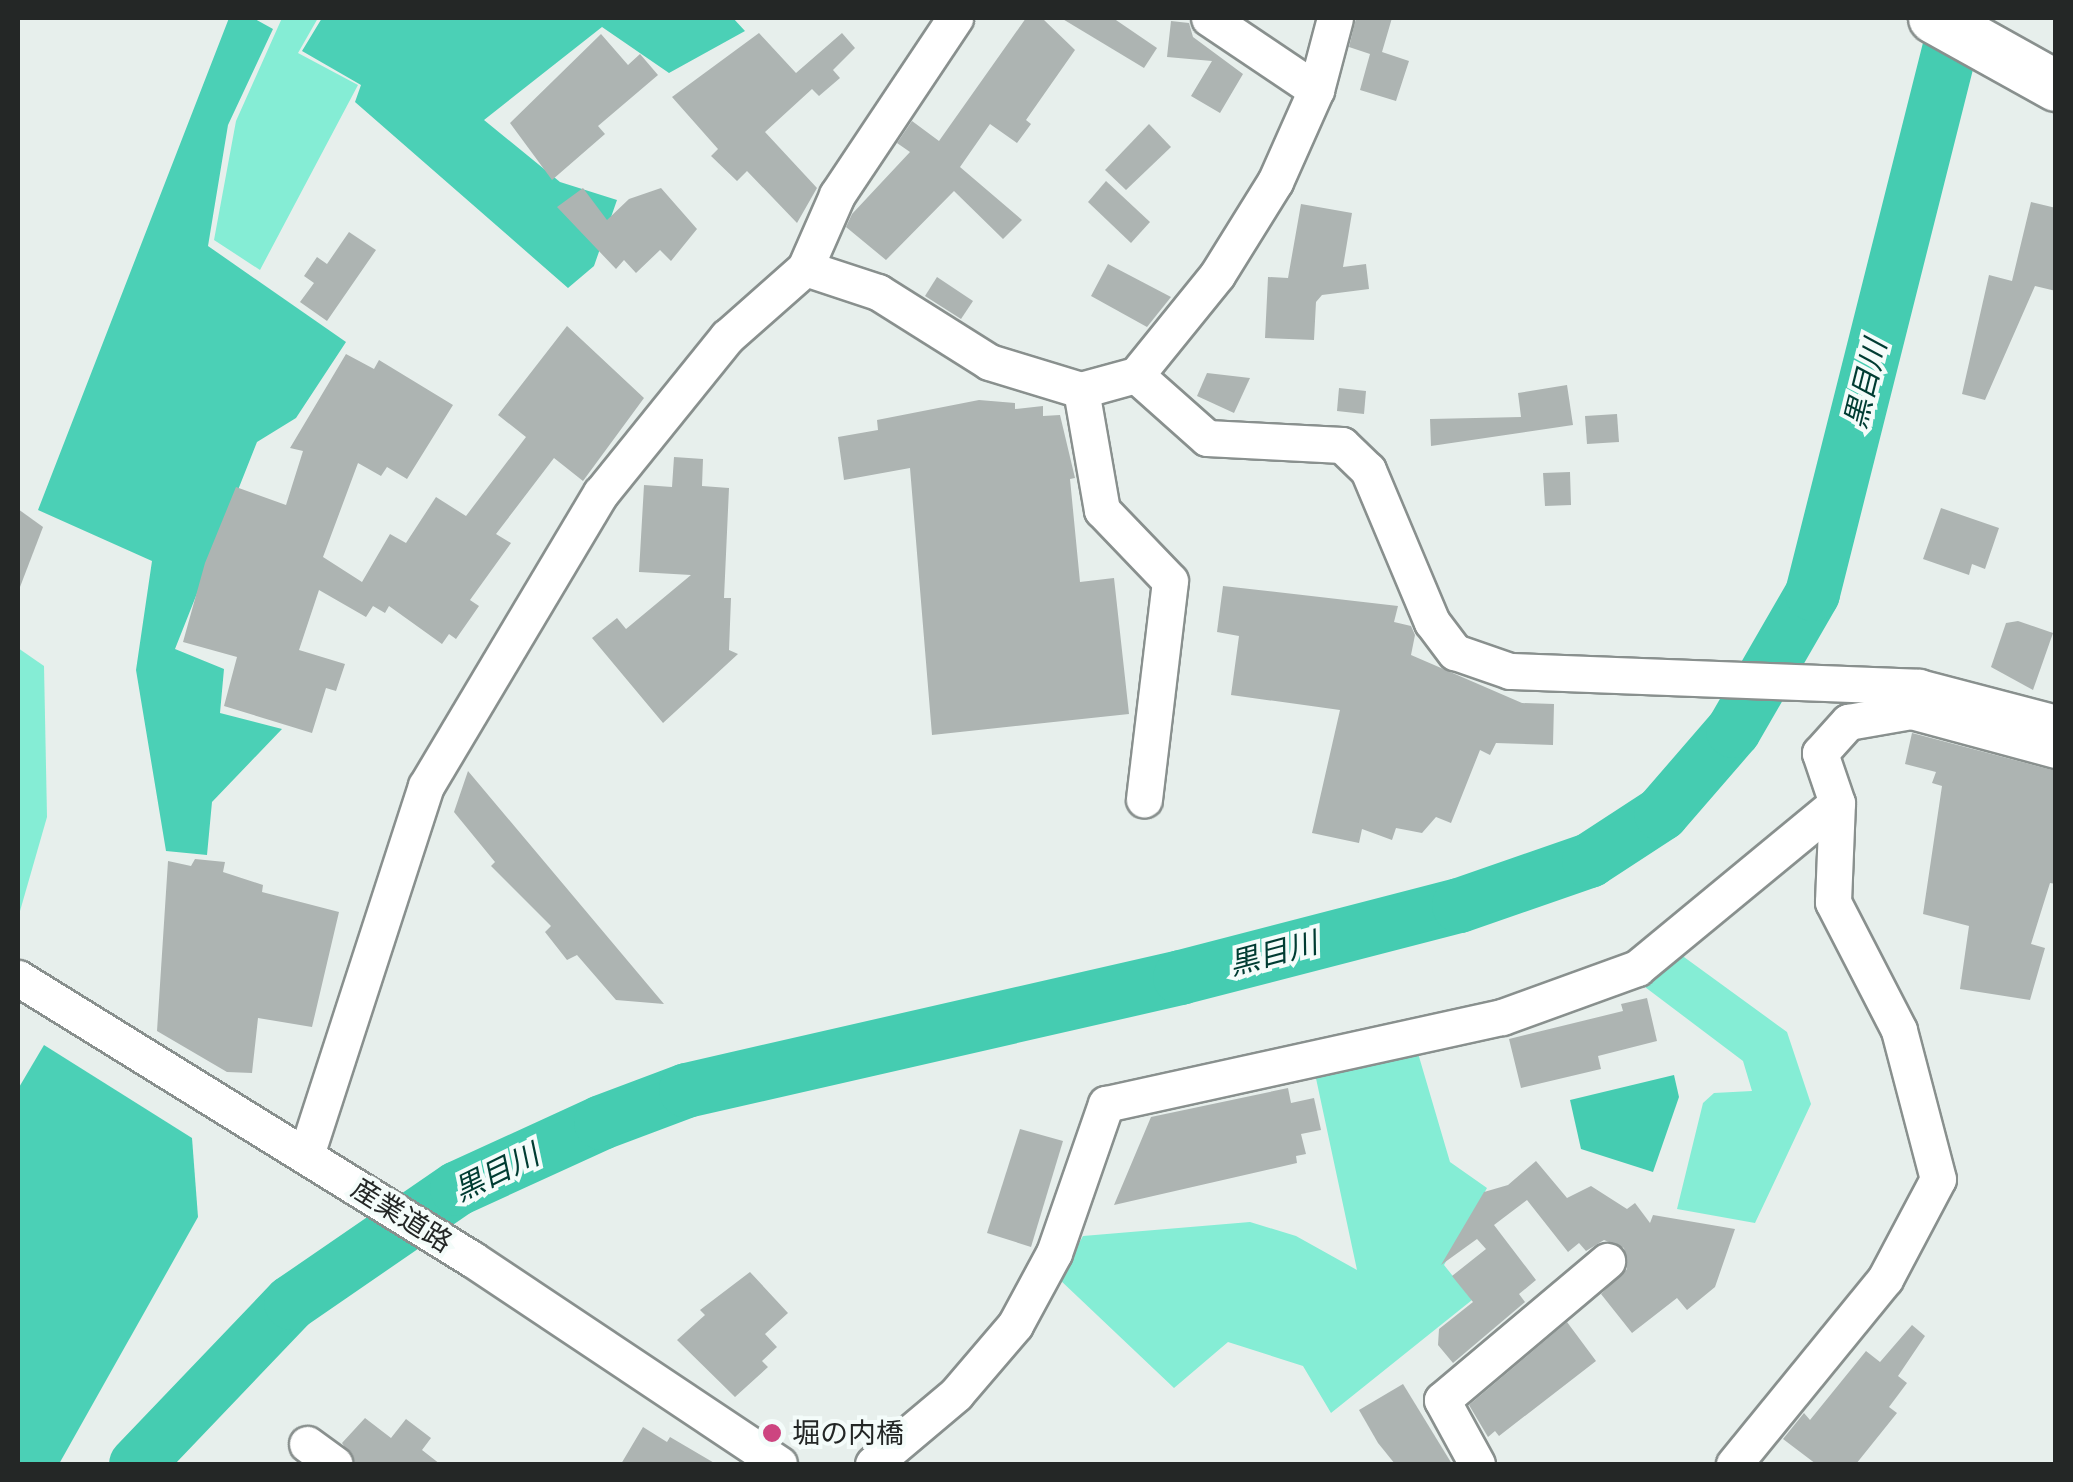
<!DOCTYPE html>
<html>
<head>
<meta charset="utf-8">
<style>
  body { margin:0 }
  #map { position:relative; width:2073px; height:1482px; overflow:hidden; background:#e7efec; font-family:Quicksand,"Noto Sans JP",sans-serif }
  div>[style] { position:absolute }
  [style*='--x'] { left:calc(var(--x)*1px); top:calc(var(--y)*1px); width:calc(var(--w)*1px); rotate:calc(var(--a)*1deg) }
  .green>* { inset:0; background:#85edd5 }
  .forest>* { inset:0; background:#4bd0b6 }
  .water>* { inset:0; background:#45ccb1 }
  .river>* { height:55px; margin:-27.5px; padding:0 27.5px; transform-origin:27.5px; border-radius:27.5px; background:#45ccb1 }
  .building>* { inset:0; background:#adb4b2 }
  .roads { filter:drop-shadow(2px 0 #89908e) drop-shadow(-2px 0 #89908e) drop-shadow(0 2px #89908e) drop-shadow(0 -2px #89908e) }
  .minor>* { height:35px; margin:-17.5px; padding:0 17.5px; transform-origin:17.5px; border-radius:17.5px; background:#fff }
  .highway>* { height:50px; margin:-25px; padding:0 25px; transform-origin:25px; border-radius:25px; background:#fff }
  .dots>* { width:28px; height:28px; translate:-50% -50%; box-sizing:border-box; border:5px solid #f4fcfa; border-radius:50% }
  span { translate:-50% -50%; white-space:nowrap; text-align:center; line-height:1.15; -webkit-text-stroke:8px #f4fcfa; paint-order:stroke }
  .street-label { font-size:28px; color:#242726 }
  .poi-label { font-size:28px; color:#242726 }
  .left { translate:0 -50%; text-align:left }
  .water-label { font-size:30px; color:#003c32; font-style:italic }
  .frame { position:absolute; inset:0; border:20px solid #242726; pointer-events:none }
</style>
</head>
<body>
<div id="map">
  <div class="green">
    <div style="clip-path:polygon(282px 18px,318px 18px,298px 53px,358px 85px,260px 270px,214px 240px,236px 121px)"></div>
    <div style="clip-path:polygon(18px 648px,44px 666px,47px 817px,18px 918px)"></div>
    <div style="clip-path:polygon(1673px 949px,1787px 1032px,1811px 1104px,1755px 1223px,1677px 1209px,1703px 1103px,1714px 1093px,1752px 1091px,1743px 1061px,1637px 981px)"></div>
    <div style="clip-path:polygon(1415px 1043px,1450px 1162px,1487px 1188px,1444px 1265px,1472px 1300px,1331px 1413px,1303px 1366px,1228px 1342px,1174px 1388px,1059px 1279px,1083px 1236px,1250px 1222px,1296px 1236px,1357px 1270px,1314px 1069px)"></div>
  </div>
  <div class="forest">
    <div style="clip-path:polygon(229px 18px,253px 18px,273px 29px,228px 125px,208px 246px,346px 342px,296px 418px,257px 442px,175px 649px,224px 669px,220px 713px,282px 729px,212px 802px,207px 855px,166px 851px,136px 670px,152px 561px,38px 510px)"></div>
    <div style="clip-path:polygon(322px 18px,733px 18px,745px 31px,669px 73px,602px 27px,484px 120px,560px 182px,617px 200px,594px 266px,568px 288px,355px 102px,361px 85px,302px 51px)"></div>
    <div style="clip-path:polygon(44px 1045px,192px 1138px,198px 1217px,59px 1464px,18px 1464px,18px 1089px)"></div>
  </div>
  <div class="water">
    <div style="clip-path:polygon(1674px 1075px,1679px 1097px,1653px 1172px,1581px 1149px,1570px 1100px)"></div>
  </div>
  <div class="river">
    <div style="--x:136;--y:1464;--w:224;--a:-46.3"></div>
    <div style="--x:291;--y:1302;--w:201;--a:-34.5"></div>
    <div style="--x:457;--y:1188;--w:158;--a:-24.6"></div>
    <div style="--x:601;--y:1122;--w:91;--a:-20.6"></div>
    <div style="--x:686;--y:1090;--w:507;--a:-12.88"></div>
    <div style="--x:1180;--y:977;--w:288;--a:-14.5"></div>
    <div style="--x:1459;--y:905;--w:138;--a:-19.1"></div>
    <div style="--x:1589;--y:860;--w:86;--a:-33.1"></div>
    <div style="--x:1661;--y:813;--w:110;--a:-49.1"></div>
    <div style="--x:1733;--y:730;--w:158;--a:-60"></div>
    <div style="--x:1812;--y:593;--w:593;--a:-75.85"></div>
  </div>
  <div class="building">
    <div style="clip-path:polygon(1026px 18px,1042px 18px,1075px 50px,1026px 120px,1031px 124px,1017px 143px,990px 124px,960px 167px,1022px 220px,1003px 239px,954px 191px,886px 260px,846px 227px,852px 214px,910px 152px,897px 143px,912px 121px,939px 141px)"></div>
    <div style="clip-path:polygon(1061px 18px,1113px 18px,1157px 48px,1144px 68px)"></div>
    <div style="clip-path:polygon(1356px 18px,1392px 18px,1382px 52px,1409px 61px,1396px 101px,1360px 90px,1370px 54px,1349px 47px)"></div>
    <div style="clip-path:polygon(1171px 21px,1189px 23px,1193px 37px,1243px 74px,1220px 113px,1191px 96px,1212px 61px,1167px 57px)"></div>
    <div style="clip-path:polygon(759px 33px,796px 73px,842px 33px,855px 48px,833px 70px,840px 78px,819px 96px,812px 89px,765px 132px,817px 188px,797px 223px,747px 171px,737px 181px,711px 156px,718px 149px,672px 97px)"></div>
    <div style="clip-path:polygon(601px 34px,628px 65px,640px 54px,658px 75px,598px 126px,605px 134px,552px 180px,510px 123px)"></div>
    <div style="clip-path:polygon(1149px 124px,1171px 147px,1126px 190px,1105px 170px)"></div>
    <div style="clip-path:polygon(1106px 181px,1150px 222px,1131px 243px,1088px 202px)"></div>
    <div style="clip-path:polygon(583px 188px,607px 220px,629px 199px,661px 188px,697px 229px,671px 261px,660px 250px,636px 273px,624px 260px,616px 269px,557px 207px)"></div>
    <div style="clip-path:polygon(2031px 202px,2056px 208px,2056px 291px,2035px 286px,1985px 400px,1962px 394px,1989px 275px,2012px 281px)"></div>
    <div style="clip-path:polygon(1301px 204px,1352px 213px,1343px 267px,1366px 264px,1369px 289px,1322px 295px,1316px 302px,1314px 340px,1265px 338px,1268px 277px,1288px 278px)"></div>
    <div style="clip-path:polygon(349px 232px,376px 250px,327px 321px,300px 302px,314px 283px,304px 276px,317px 257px,327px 264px)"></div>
    <div style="clip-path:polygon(1108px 264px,1171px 297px,1147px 327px,1091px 296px)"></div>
    <div style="clip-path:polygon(937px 277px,973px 301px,961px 319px,925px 296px)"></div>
    <div style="clip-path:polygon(567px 326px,644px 398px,583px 481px,554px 458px,496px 534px,511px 543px,470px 600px,479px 606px,456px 639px,449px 634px,442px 644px,389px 606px,385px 613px,373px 606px,366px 617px,319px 590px,299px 650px,345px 664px,336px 691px,326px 688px,312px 733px,224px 706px,237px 657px,183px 642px,205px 563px,236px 487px,286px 505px,303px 451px,290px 448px,346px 354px,374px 369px,379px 360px,453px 405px,407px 479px,387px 467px,381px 476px,358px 463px,323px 557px,362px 582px,390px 534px,406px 543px,436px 497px,466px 516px,526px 437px,498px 415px)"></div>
    <div style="clip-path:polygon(1207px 373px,1250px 378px,1234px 413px,1197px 396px)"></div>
    <div style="clip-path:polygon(1567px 385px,1573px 425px,1431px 446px,1430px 419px,1521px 417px,1518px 393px)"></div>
    <div style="clip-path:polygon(1339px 388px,1366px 391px,1364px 414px,1337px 411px)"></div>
    <div style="clip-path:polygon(979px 400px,1015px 403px,1015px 409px,1043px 406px,1043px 416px,1060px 415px,1075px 478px,1070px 479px,1080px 582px,1114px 578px,1129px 714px,932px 735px,910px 468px,844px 480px,838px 437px,878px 430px,877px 420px)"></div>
    <div style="clip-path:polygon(1617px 414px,1619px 442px,1587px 444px,1585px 416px)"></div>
    <div style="clip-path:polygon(674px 457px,703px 459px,702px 486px,729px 488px,724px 598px,731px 598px,729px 650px,738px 654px,663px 723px,592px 638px,617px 618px,626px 629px,691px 575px,639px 572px,644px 485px,672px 487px)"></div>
    <div style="clip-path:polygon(1570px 472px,1571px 505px,1545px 506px,1543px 473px)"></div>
    <div style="clip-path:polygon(1941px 508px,1999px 528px,1985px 569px,1972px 564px,1969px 575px,1923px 559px)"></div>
    <div style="clip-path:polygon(18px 509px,43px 527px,20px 587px,18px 587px)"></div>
    <div style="clip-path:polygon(1223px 586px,1398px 606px,1394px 622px,1411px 626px,1415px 635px,1411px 655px,1522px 703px,1554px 704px,1553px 745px,1496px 743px,1490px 755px,1480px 750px,1451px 823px,1436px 817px,1422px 833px,1396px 828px,1392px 840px,1362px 829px,1359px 843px,1312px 833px,1340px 710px,1231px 695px,1239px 636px,1217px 632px)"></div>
    <div style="clip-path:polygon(2018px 621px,2053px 633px,2033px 690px,1991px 667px,2006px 623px)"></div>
    <div style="clip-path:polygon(1912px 733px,2056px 771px,2056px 884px,2050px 883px,2031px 944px,2045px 948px,2030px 1000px,1960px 989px,1969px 926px,1923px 914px,1942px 786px,1932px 783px,1936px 772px,1905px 764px)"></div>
    <div style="clip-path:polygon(468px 771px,664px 1004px,616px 1000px,577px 955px,567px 960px,545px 932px,551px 926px,491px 866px,495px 862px,454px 812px)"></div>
    <div style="clip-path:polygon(195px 859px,225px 862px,223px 872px,263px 885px,262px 892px,339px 912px,312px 1027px,258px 1018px,252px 1073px,227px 1072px,157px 1031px,168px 861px,191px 866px)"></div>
    <div style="clip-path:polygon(1647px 998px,1657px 1041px,1598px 1056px,1601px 1069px,1521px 1088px,1509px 1039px,1623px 1011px,1621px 1004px)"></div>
    <div style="clip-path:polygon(1288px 1088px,1291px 1103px,1314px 1098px,1321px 1130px,1301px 1134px,1306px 1154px,1296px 1156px,1297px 1163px,1114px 1205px,1151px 1117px)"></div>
    <div style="clip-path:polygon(1020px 1129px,1063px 1141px,1031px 1247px,987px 1233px)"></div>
    <div style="clip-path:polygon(1536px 1161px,1567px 1198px,1591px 1186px,1627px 1209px,1635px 1203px,1650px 1223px,1653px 1215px,1735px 1229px,1715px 1287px,1687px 1310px,1677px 1298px,1632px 1333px,1601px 1294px,1627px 1269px,1624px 1248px,1604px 1240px,1586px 1251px,1579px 1243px,1568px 1252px,1527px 1200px,1494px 1225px,1536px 1280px,1519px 1294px,1525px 1302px,1453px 1363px,1438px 1345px,1439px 1329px,1473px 1302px,1452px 1276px,1486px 1249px,1477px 1239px,1441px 1265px,1484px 1192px,1508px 1185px)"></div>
    <div style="clip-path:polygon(750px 1272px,788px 1313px,765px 1334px,777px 1347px,762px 1361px,768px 1367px,735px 1397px,677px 1340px,705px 1315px,700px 1310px)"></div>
    <div style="clip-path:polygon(1567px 1322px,1596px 1361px,1499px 1436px,1495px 1431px,1488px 1437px,1469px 1405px)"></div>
    <div style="clip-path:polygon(1912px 1325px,1925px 1336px,1898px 1376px,1907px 1383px,1889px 1407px,1897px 1413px,1856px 1464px,1816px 1464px,1783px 1439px,1804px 1413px,1810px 1420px,1866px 1351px,1880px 1362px)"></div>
    <div style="clip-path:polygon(1403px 1384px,1452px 1464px,1395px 1464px,1378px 1443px,1359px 1410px)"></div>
    <div style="clip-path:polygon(365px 1418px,391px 1438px,406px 1419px,431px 1438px,422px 1450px,440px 1464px,356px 1464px,342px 1443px)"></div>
    <div style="clip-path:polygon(643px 1427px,667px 1442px,670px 1437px,716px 1464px,621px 1464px)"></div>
  </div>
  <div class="roads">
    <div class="minor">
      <div style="--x:1209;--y:18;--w:129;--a:33.9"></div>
      <div style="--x:805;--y:268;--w:77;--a:18.2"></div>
      <div style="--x:878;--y:292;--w:131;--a:32.2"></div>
      <div style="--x:989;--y:362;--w:96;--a:16.9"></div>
      <div style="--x:1081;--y:390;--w:57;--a:-15.3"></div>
      <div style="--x:1136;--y:375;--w:129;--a:-51"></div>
      <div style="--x:1217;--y:275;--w:110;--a:-58.1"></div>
      <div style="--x:1275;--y:182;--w:101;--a:-66"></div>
      <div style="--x:1316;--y:90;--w:74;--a:-75.2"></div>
      <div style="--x:1136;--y:375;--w:95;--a:41.6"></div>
      <div style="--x:1207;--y:438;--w:135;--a:3"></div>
      <div style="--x:1342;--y:445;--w:36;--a:44"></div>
      <div style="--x:1368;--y:470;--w:165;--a:67.2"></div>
      <div style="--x:1432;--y:622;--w:38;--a:53"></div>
      <div style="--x:1455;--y:652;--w:58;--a:19.1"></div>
      <div style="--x:1510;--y:671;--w:409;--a:2.2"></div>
      <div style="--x:1919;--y:687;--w:142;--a:14.7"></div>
      <div style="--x:1081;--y:390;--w:122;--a:80.1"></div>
      <div style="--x:1102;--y:510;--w:98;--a:46.2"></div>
      <div style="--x:1170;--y:581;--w:220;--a:96.8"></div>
      <div style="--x:18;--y:978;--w:534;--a:31.76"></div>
      <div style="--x:472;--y:1259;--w:369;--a:33.7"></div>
      <div style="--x:306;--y:1155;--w:388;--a:-72"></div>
      <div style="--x:426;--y:786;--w:341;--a:-59.2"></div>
      <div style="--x:601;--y:493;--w:201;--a:-51.1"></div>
      <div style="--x:727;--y:337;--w:104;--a:-41.5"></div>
      <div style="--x:805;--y:268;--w:80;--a:-66.3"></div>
      <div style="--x:837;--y:195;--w:213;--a:-56.3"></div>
      <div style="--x:307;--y:1444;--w:34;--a:36"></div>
      <div style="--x:873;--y:1464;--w:109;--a:-40.1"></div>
      <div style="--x:956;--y:1394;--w:91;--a:-49.5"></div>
      <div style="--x:1015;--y:1325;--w:82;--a:-61.6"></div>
      <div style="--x:1054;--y:1253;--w:158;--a:-70.8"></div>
      <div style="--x:1106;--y:1104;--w:405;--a:-12.4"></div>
      <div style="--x:1502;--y:1017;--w:144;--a:-19.9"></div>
      <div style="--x:1637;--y:968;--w:259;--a:-39.5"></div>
      <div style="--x:1477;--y:1464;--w:73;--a:-118.7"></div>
      <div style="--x:1442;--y:1400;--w:216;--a:-40.1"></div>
      <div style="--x:1734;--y:1464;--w:239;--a:-50.8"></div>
      <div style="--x:1885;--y:1279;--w:113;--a:-62.1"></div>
      <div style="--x:1938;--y:1179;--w:154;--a:-104.7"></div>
      <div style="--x:1899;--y:1030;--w:144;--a:-117.3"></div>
      <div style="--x:1833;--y:902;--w:99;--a:-87.7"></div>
      <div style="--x:1837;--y:803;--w:53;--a:-108.8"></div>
      <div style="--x:1820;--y:753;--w:42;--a:-47.9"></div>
      <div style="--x:1848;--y:722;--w:64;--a:-9.9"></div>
      <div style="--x:1911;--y:711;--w:150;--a:15.1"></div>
    </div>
    <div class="highway">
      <div style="--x:1934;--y:18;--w:140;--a:29.1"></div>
    </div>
  </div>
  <div class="dots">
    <div style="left:772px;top:1433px;background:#cd4580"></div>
  </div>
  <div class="street-label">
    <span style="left:402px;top:1215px;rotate:32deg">産業道路</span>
  </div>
  <div class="poi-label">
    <span class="left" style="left:792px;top:1433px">堀の内橋</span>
  </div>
  <div class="water-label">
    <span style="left:1865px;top:384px;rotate:-76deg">黒目川</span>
    <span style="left:1273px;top:953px;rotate:-15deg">黒目川</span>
    <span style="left:496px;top:1172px;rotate:-26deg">黒目川</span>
  </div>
  <div class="frame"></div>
</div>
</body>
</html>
